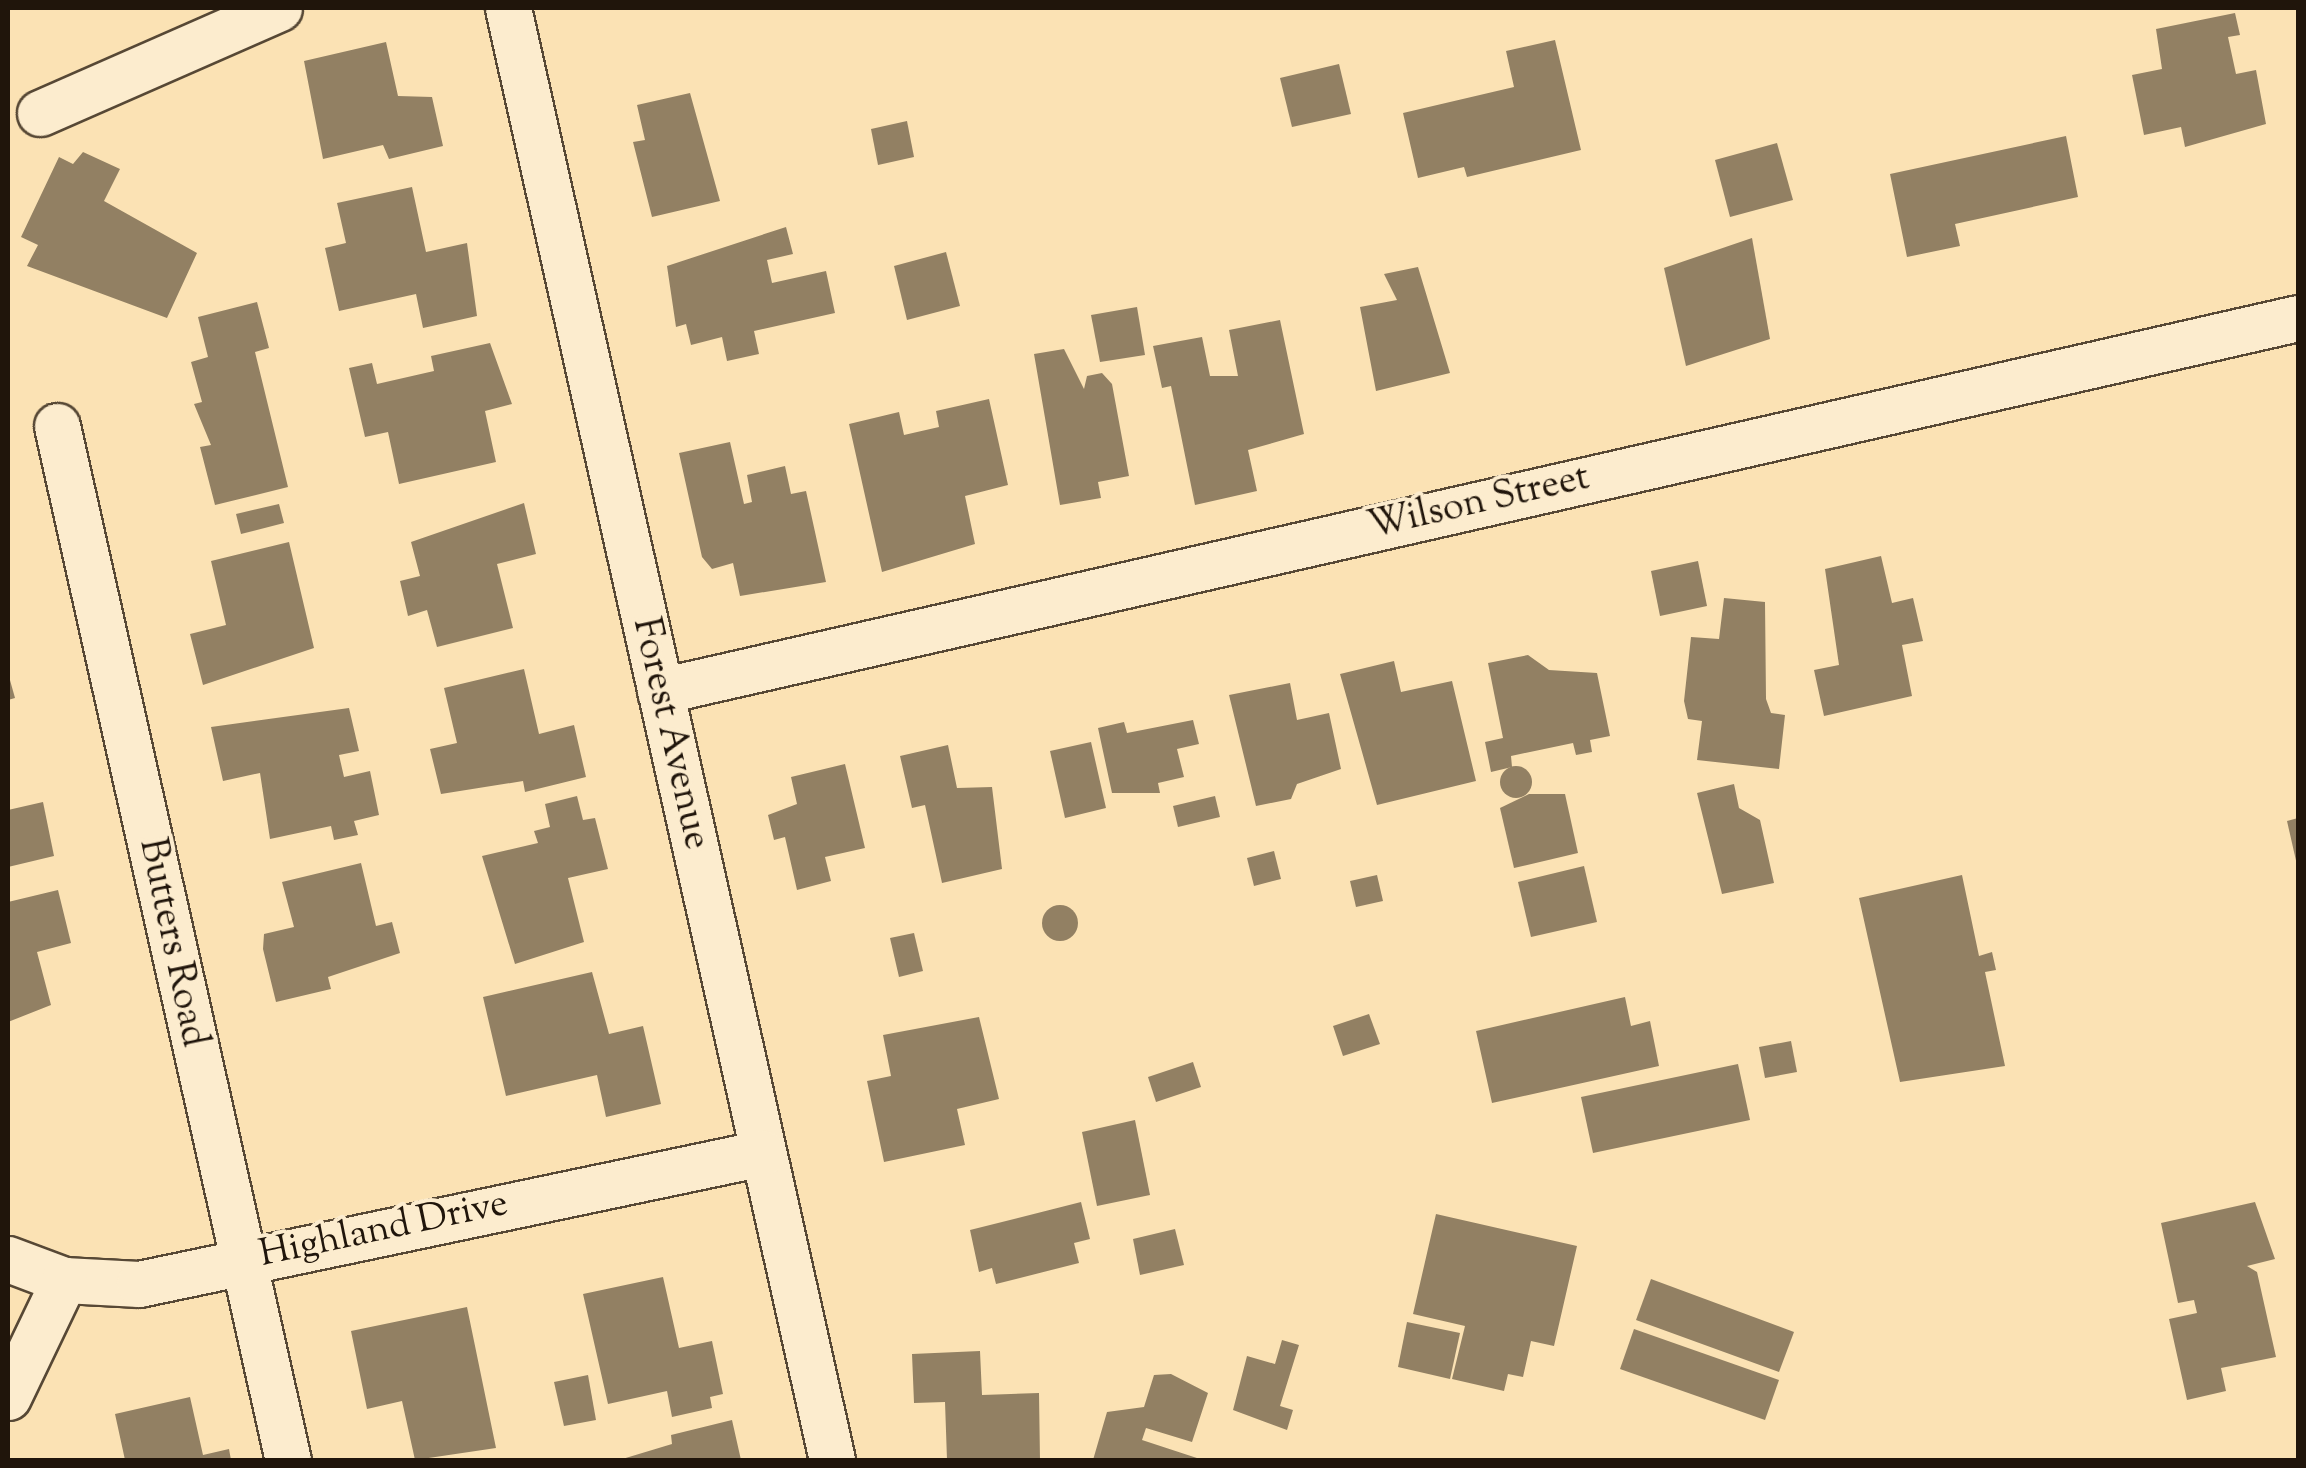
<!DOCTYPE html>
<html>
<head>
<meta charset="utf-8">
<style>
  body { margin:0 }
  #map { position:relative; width:2306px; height:1468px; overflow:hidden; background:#fbe2b4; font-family:"Sorts Mill Goudy",serif }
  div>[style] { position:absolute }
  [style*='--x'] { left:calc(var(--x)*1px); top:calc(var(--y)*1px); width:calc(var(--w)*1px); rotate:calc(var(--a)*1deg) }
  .building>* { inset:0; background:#928063 }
  .round { border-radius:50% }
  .roads { filter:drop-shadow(2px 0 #574835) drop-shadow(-2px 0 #574835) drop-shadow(0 2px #574835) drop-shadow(0 -2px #574835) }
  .minor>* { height:45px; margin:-22.5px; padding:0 22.5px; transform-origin:22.5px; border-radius:22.5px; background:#fcecce }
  span { translate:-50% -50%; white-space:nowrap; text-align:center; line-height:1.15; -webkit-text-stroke:8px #fcecce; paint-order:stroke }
  .street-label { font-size:38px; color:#20150b }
  .frame { position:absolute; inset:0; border:10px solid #20150b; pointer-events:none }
</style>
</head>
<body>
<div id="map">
  <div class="building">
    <div style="clip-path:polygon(2235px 13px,2240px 35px,2228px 37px,2236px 74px,2256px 70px,2266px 124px,2185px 147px,2181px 127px,2144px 135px,2132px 75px,2162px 69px,2156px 29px)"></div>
    <div style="clip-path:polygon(1555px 40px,1581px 150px,1467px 177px,1464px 167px,1418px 178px,1403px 113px,1514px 87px,1506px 51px)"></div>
    <div style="clip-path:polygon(386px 42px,398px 96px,432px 97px,443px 146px,389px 159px,383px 145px,323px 159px,304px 61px)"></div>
    <div style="clip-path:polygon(1339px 64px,1351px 114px,1292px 127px,1280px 78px)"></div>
    <div style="clip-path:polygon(690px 93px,720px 201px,652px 217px,633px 142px,645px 140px,637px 105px)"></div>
    <div style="clip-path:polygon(907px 121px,914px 157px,878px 165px,871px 129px)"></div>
    <div style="clip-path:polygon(2066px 136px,2078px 197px,1955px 224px,1960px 246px,1907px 257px,1890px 174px)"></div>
    <div style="clip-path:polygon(1777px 143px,1793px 200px,1730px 217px,1715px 160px)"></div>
    <div style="clip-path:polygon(83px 152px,120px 169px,104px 201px,197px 253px,167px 318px,27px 266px,38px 245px,21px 237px,59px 157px,73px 164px)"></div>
    <div style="clip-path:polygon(412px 187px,426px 252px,467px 243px,477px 316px,423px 328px,416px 294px,339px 311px,325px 248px,346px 243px,337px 203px)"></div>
    <div style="clip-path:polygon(786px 227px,793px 254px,767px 260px,772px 283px,826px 271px,835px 313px,754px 331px,759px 354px,727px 361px,722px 337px,691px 345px,686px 324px,676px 327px,667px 266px)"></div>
    <div style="clip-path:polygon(1752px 238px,1770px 339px,1686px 366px,1664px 268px)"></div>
    <div style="clip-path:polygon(946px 252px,960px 306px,907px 320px,894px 266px)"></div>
    <div style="clip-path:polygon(1418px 267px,1450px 373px,1376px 391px,1360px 307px,1397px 300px,1384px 274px)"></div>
    <div style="clip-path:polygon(257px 302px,269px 348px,255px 352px,288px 487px,215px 505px,200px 447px,211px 445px,194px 404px,202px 402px,191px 362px,208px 357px,198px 317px)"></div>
    <div style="clip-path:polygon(1137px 307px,1145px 355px,1100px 362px,1091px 315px)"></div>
    <div style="clip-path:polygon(1280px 320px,1304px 434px,1248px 450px,1257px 491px,1195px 505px,1171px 386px,1162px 388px,1153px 346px,1202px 337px,1210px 376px,1238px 376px,1229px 330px)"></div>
    <div style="clip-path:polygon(490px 343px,512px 404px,485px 411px,496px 462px,399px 484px,388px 432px,365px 437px,349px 368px,372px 363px,377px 384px,434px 371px,431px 356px)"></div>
    <div style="clip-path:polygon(1064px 349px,1084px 389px,1087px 376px,1102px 373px,1112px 384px,1129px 476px,1098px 482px,1101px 498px,1060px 505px,1034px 354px)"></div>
    <div style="clip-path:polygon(989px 399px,1008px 485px,965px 496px,975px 544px,882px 572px,849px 424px,899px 412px,904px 435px,939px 427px,936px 411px)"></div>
    <div style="clip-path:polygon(730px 442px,744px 504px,752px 502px,747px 475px,785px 466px,791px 494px,806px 491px,826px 582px,740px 596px,733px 563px,712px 569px,702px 557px,679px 453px)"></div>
    <div style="clip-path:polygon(524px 503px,536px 554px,497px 564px,513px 628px,437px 647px,427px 610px,408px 616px,400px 581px,420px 576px,411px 542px)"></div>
    <div style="clip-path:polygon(279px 504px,284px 523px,241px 534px,236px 514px)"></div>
    <div style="clip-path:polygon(289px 542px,314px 648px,203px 685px,190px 634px,226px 625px,211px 561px)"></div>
    <div style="clip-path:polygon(1881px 556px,1892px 603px,1913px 598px,1923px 641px,1902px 645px,1912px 696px,1824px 716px,1814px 670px,1839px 665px,1825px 569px)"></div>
    <div style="clip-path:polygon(1698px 561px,1707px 606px,1660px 616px,1651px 571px)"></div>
    <div style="clip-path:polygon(1724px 598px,1765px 602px,1766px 699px,1771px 713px,1785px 715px,1779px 769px,1697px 760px,1702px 721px,1688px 719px,1684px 701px,1691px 637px,1719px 639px)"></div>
    <div style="clip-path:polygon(1528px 655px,1549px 670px,1597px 673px,1610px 736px,1590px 740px,1592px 752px,1576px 755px,1573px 743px,1511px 756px,1512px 767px,1491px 772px,1485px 742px,1503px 738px,1488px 663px)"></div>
    <div style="clip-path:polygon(1394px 661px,1401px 692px,1452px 681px,1476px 781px,1377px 805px,1340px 674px)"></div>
    <div style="clip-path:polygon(524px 669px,539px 734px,574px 725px,586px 777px,525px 792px,523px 781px,441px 794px,430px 749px,457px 743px,444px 688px)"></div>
    <div style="clip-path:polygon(8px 673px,15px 698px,8px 700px)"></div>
    <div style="clip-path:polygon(1290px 683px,1297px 720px,1329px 713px,1341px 769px,1297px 784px,1291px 799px,1256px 806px,1229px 695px)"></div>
    <div style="clip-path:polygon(349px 708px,359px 751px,339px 755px,344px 777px,370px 771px,379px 815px,354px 821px,358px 835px,334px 840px,331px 826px,270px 839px,260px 773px,223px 781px,211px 727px)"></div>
    <div style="clip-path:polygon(1193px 720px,1199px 744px,1177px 749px,1184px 777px,1158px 783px,1160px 793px,1112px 793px,1098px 728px,1124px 722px,1127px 733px)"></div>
    <div style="clip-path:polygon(1091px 742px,1106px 808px,1065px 818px,1050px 751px)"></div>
    <div style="clip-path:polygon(948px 745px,957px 788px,992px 787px,1002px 869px,942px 883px,925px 805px,912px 808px,900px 756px)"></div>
    <div style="clip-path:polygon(845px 764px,865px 848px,825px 857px,831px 881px,797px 890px,785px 837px,774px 840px,768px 815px,797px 804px,791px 777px)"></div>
    <div class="round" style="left:1500px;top:766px;width:32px;height:32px"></div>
    <div style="clip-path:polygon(1734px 784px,1739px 808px,1760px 820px,1774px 883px,1722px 894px,1697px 793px)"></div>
    <div style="clip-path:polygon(1529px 794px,1565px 794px,1578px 853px,1514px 868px,1500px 808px)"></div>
    <div style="clip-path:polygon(577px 796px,583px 820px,595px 818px,608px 869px,568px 878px,584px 942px,515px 964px,482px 856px,538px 843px,534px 831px,550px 827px,545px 804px)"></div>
    <div style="clip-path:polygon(1215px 796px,1220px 817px,1178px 827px,1173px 806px)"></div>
    <div style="clip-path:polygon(43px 802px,54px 856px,8px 867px,8px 810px)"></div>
    <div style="clip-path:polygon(2298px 818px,2298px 865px,2297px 865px,2287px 821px)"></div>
    <div style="clip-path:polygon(1274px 851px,1281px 879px,1254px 886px,1247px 858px)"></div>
    <div style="clip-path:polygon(361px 863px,376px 926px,392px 922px,400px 953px,328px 977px,331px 989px,276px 1002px,263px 949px,264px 934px,294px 927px,282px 882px)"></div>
    <div style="clip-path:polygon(1584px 866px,1597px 922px,1531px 937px,1518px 882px)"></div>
    <div style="clip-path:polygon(1377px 875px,1383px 901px,1356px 907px,1350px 881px)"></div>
    <div style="clip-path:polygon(1962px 875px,1979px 956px,1992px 952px,1996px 970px,1985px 972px,2005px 1066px,1900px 1082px,1859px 898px)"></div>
    <div style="clip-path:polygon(58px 890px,71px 943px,37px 952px,51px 1005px,8px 1022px,8px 902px)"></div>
    <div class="round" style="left:1042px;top:905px;width:36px;height:36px"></div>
    <div style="clip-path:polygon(914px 933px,923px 971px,899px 977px,890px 938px)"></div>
    <div style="clip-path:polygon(592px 972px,609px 1034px,643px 1026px,661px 1104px,606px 1117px,597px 1075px,506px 1096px,483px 997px)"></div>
    <div style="clip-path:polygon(1625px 997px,1631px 1026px,1650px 1021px,1659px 1066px,1492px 1103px,1476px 1031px)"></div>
    <div style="clip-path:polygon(1369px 1014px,1380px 1044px,1343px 1056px,1333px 1026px)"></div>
    <div style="clip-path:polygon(979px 1017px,999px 1099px,957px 1109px,965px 1145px,884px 1162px,867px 1081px,891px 1076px,883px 1035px)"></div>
    <div style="clip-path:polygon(1791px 1041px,1797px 1072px,1765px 1078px,1759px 1047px)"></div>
    <div style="clip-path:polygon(1193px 1062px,1201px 1087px,1156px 1102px,1148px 1077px)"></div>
    <div style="clip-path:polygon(1738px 1064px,1750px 1120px,1593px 1153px,1581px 1097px)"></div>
    <div style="clip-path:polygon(1135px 1120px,1150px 1195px,1097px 1206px,1082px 1132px)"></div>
    <div style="clip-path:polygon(1081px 1202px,1090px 1239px,1074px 1243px,1079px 1263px,996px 1284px,992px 1268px,979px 1272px,970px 1230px)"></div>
    <div style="clip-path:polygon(2255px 1202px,2275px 1259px,2247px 1266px,2257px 1272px,2276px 1357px,2221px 1368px,2226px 1391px,2187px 1400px,2169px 1319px,2197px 1313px,2194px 1300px,2178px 1303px,2161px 1223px)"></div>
    <div style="clip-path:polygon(1436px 1214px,1577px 1246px,1554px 1346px,1531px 1341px,1523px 1377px,1508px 1374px,1504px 1391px,1452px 1379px,1465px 1326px,1413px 1314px)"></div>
    <div style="clip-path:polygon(1175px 1229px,1184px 1265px,1140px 1275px,1133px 1239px)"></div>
    <div style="clip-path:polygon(663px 1277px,679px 1348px,712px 1341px,723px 1394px,710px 1397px,712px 1408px,672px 1417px,667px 1391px,608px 1404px,583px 1294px)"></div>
    <div style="clip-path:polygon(1651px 1279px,1794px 1332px,1779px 1372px,1636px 1320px)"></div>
    <div style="clip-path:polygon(467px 1307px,496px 1448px,415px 1460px,402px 1401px,367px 1409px,351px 1331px)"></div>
    <div style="clip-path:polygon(1407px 1322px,1460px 1333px,1450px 1379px,1398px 1367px)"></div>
    <div style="clip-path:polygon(1634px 1329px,1779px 1380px,1765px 1420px,1620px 1369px)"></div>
    <div style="clip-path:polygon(1282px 1340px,1299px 1345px,1280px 1406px,1293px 1410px,1287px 1430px,1233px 1410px,1247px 1356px,1275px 1364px)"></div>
    <div style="clip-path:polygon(980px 1351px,982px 1395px,1039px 1393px,1040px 1460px,947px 1460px,945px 1402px,914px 1403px,912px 1354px)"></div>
    <div style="clip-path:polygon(1171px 1374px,1208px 1393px,1192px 1442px,1146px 1428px,1142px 1440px,1203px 1460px,1093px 1460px,1107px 1412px,1144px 1407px,1154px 1375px)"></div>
    <div style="clip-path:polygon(588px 1375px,596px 1420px,564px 1426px,554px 1382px)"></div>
    <div style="clip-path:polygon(190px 1397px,203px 1455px,229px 1449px,231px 1460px,125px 1460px,115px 1414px)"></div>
    <div style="clip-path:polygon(732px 1420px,741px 1460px,619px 1460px,672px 1444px,671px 1435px)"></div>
  </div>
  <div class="roads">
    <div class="minor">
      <div style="--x:508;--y:8;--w:1488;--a:77.42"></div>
      <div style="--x:40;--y:113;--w:261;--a:-23.7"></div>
      <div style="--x:57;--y:426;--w:1059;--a:77.41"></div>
      <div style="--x:660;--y:691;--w:1680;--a:-12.83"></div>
      <div style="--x:8;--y:1259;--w:60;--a:20.6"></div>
      <div style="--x:64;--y:1280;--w:75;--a:3.1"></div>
      <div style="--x:139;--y:1284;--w:637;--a:-11.87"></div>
      <div style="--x:8;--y:1397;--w:130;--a:-64.4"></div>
    </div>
  </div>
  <div class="street-label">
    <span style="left:1479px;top:504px;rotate:-13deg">Wilson Street</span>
    <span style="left:669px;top:734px;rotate:77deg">Forest Avenue</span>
    <span style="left:171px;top:943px;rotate:78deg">Butters Road</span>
    <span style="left:384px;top:1231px;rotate:-12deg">Highland Drive</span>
  </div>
  <div class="frame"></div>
</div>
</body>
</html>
